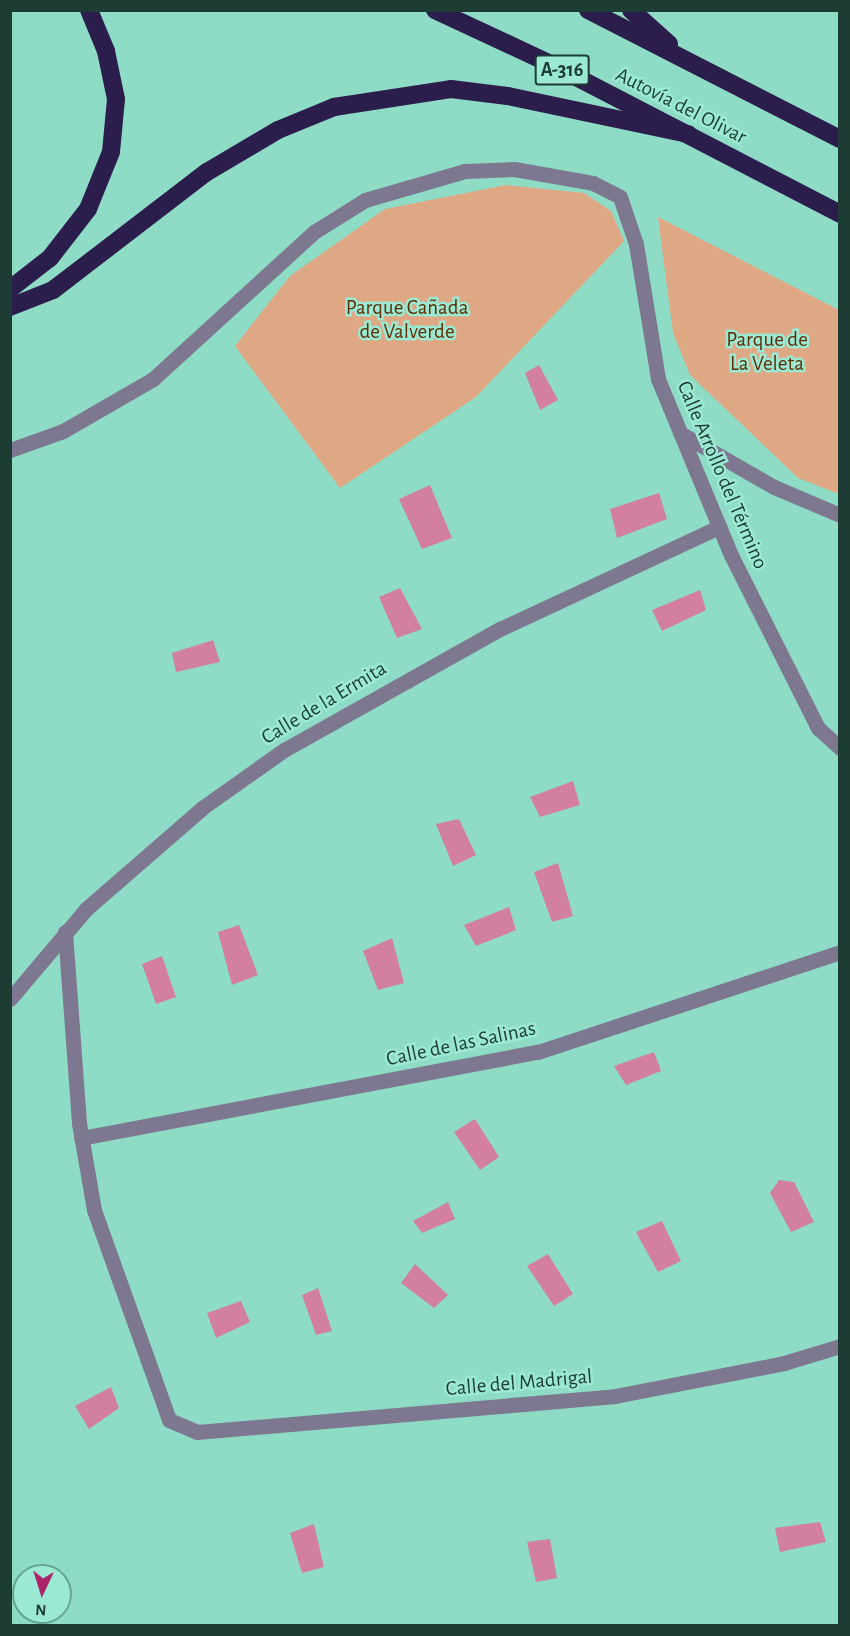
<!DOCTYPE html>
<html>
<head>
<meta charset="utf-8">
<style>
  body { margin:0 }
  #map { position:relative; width:850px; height:1636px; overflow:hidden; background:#8fdcc6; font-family:"Alegreya Sans",sans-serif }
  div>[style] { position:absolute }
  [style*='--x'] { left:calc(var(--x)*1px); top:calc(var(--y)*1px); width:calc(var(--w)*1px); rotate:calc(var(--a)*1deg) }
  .green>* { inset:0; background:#dea884 }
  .water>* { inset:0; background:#d37fa1 }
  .minor>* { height:15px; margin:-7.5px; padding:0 7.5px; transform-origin:7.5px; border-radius:7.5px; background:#7d7890 }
  .highway>* { height:18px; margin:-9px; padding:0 9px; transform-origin:9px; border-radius:9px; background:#2c1e4c }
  span { translate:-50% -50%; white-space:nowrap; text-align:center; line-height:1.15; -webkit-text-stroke:5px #9ce9d3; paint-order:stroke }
  .shield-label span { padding:2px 4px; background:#9ce9d3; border:2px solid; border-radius:4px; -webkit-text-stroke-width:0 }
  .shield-label { font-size:20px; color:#1c3c34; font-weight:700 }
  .street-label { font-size:21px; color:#1c3c34 }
  .park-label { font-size:21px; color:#5e2f06 }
  .frame { position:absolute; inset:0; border:12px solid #1c3c34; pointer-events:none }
  .north { position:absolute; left:12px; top:1564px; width:60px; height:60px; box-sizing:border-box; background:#9ce9d3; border:2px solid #69a493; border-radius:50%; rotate:184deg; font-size:16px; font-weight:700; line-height:24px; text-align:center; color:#1c3c34 }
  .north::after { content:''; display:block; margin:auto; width:21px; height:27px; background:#ac256b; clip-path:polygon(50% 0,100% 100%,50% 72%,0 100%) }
</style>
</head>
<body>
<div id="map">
  <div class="green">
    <div style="clip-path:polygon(506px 185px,584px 193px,611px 211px,624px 241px,476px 397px,340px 488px,235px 346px,290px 276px,385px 209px)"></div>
    <div style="clip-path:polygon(658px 217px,839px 310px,839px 494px,798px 478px,690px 375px,673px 333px)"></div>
  </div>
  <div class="water">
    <div style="clip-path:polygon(539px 365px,558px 400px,540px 410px,525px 373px)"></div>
    <div style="clip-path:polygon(430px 485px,452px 538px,422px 549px,399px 499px)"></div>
    <div style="clip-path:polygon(659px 493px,667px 519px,617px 538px,610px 509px)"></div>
    <div style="clip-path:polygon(400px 588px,422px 629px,397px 638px,379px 597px)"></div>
    <div style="clip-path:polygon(700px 590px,706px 610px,662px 631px,652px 610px)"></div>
    <div style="clip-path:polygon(213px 640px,220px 662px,176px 672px,172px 653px)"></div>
    <div style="clip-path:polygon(573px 781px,580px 805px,540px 817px,530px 797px)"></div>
    <div style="clip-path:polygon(459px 819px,476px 855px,453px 866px,436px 824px)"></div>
    <div style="clip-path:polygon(558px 863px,573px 916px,552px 922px,534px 872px)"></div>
    <div style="clip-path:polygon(509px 907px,516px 930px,476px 946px,464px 925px)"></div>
    <div style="clip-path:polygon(239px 925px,258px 975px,232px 985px,218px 932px)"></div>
    <div style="clip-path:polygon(392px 938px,404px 983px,378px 990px,363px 951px)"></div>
    <div style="clip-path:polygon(162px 956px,176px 997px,156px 1004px,142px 964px)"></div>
    <div style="clip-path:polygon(654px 1052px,661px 1071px,626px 1085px,614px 1066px)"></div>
    <div style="clip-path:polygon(475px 1119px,499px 1157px,480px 1170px,454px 1132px)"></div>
    <div style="clip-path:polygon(779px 1180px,794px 1182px,814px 1222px,791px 1232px,770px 1193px)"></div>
    <div style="clip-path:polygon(448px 1202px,455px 1219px,422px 1233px,413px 1221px)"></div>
    <div style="clip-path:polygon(662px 1221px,681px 1261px,658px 1272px,636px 1232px)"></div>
    <div style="clip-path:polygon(548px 1254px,573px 1294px,554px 1306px,527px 1266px)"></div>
    <div style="clip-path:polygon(415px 1264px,448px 1295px,434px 1308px,401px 1283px)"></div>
    <div style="clip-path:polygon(318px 1288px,332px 1331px,316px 1335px,302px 1295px)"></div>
    <div style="clip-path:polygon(241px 1301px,250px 1322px,216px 1338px,207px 1313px)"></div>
    <div style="clip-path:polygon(111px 1387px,119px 1408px,89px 1429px,75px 1406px)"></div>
    <div style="clip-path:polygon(820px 1522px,826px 1542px,780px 1552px,775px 1528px)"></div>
    <div style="clip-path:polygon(314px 1524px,324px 1567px,302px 1573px,290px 1533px)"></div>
    <div style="clip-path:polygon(550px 1539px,557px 1578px,536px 1582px,527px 1542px)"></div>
  </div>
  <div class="minor">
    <div style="--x:680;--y:433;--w:108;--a:29.9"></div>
    <div style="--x:774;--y:487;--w:72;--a:23"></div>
    <div style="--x:10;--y:450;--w:56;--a:-19.7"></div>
    <div style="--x:63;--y:431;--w:104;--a:-30"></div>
    <div style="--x:153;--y:379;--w:218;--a:-42.4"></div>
    <div style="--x:314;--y:232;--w:60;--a:-32.1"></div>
    <div style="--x:365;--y:200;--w:104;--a:-16.2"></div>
    <div style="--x:465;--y:171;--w:49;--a:-2.3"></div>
    <div style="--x:514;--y:169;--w:80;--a:10"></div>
    <div style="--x:593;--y:183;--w:30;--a:27"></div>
    <div style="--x:620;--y:197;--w:50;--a:71.2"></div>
    <div style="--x:636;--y:244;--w:137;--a:80.7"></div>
    <div style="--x:658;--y:379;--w:191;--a:67.5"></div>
    <div style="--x:731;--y:555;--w:194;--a:63.3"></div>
    <div style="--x:818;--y:728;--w:30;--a:42"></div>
    <div style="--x:65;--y:932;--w:192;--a:85.8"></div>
    <div style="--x:79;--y:1123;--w:88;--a:80.2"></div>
    <div style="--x:94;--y:1210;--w:223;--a:70.3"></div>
    <div style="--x:169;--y:1420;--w:30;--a:23"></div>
    <div style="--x:197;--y:1432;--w:420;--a:-4.9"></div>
    <div style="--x:615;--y:1396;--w:172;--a:-11"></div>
    <div style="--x:784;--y:1363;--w:59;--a:-16.9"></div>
    <div style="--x:10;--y:999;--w:118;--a:-49.8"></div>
    <div style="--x:86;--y:909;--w:154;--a:-41"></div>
    <div style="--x:202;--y:808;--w:100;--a:-35.3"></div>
    <div style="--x:284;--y:750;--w:248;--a:-29.3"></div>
    <div style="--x:500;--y:629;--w:242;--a:-25"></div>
    <div style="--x:81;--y:1138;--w:465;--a:-10.7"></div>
    <div style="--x:538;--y:1052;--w:318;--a:-18.3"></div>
  </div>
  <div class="highway">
    <div style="--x:435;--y:10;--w:132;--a:25"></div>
    <div style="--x:555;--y:66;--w:321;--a:27.4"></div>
    <div style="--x:588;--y:10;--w:283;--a:27.1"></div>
    <div style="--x:631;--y:10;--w:51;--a:41.8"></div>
    <div style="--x:10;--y:289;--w:51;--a:-37.8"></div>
    <div style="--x:50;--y:258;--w:62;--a:-52.2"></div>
    <div style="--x:88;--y:209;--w:61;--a:-68"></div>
    <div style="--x:111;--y:152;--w:53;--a:-84.6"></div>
    <div style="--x:116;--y:99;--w:49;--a:-101.8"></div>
    <div style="--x:106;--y:51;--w:44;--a:-112.5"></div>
    <div style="--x:10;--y:307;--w:46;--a:-21.6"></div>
    <div style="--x:53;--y:290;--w:194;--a:-37.5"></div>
    <div style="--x:207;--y:172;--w:82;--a:-30.6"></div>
    <div style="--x:278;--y:130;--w:61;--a:-22.3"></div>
    <div style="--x:334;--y:107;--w:118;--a:-8.7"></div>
    <div style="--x:451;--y:89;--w:57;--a:7"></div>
    <div style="--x:508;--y:96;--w:184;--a:11.9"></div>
  </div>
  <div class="shield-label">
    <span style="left:562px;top:70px">A-316</span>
  </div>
  <div class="street-label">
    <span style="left:681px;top:106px;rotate:27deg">Autovía del Olivar</span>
    <span style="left:722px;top:475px;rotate:67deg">Calle Arrollo del Término</span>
    <span style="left:324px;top:703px;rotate:-31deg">Calle de la Ermita</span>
    <span style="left:461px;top:1044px;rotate:-12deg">Calle de las Salinas</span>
    <span style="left:519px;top:1383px;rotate:-5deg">Calle del Madrigal</span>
  </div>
  <div class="park-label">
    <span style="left:407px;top:320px">Parque Cañada<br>de Valverde</span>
    <span style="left:767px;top:352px">Parque de<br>La Veleta</span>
  </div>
  <div class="frame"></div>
  <div class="north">N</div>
</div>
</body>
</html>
